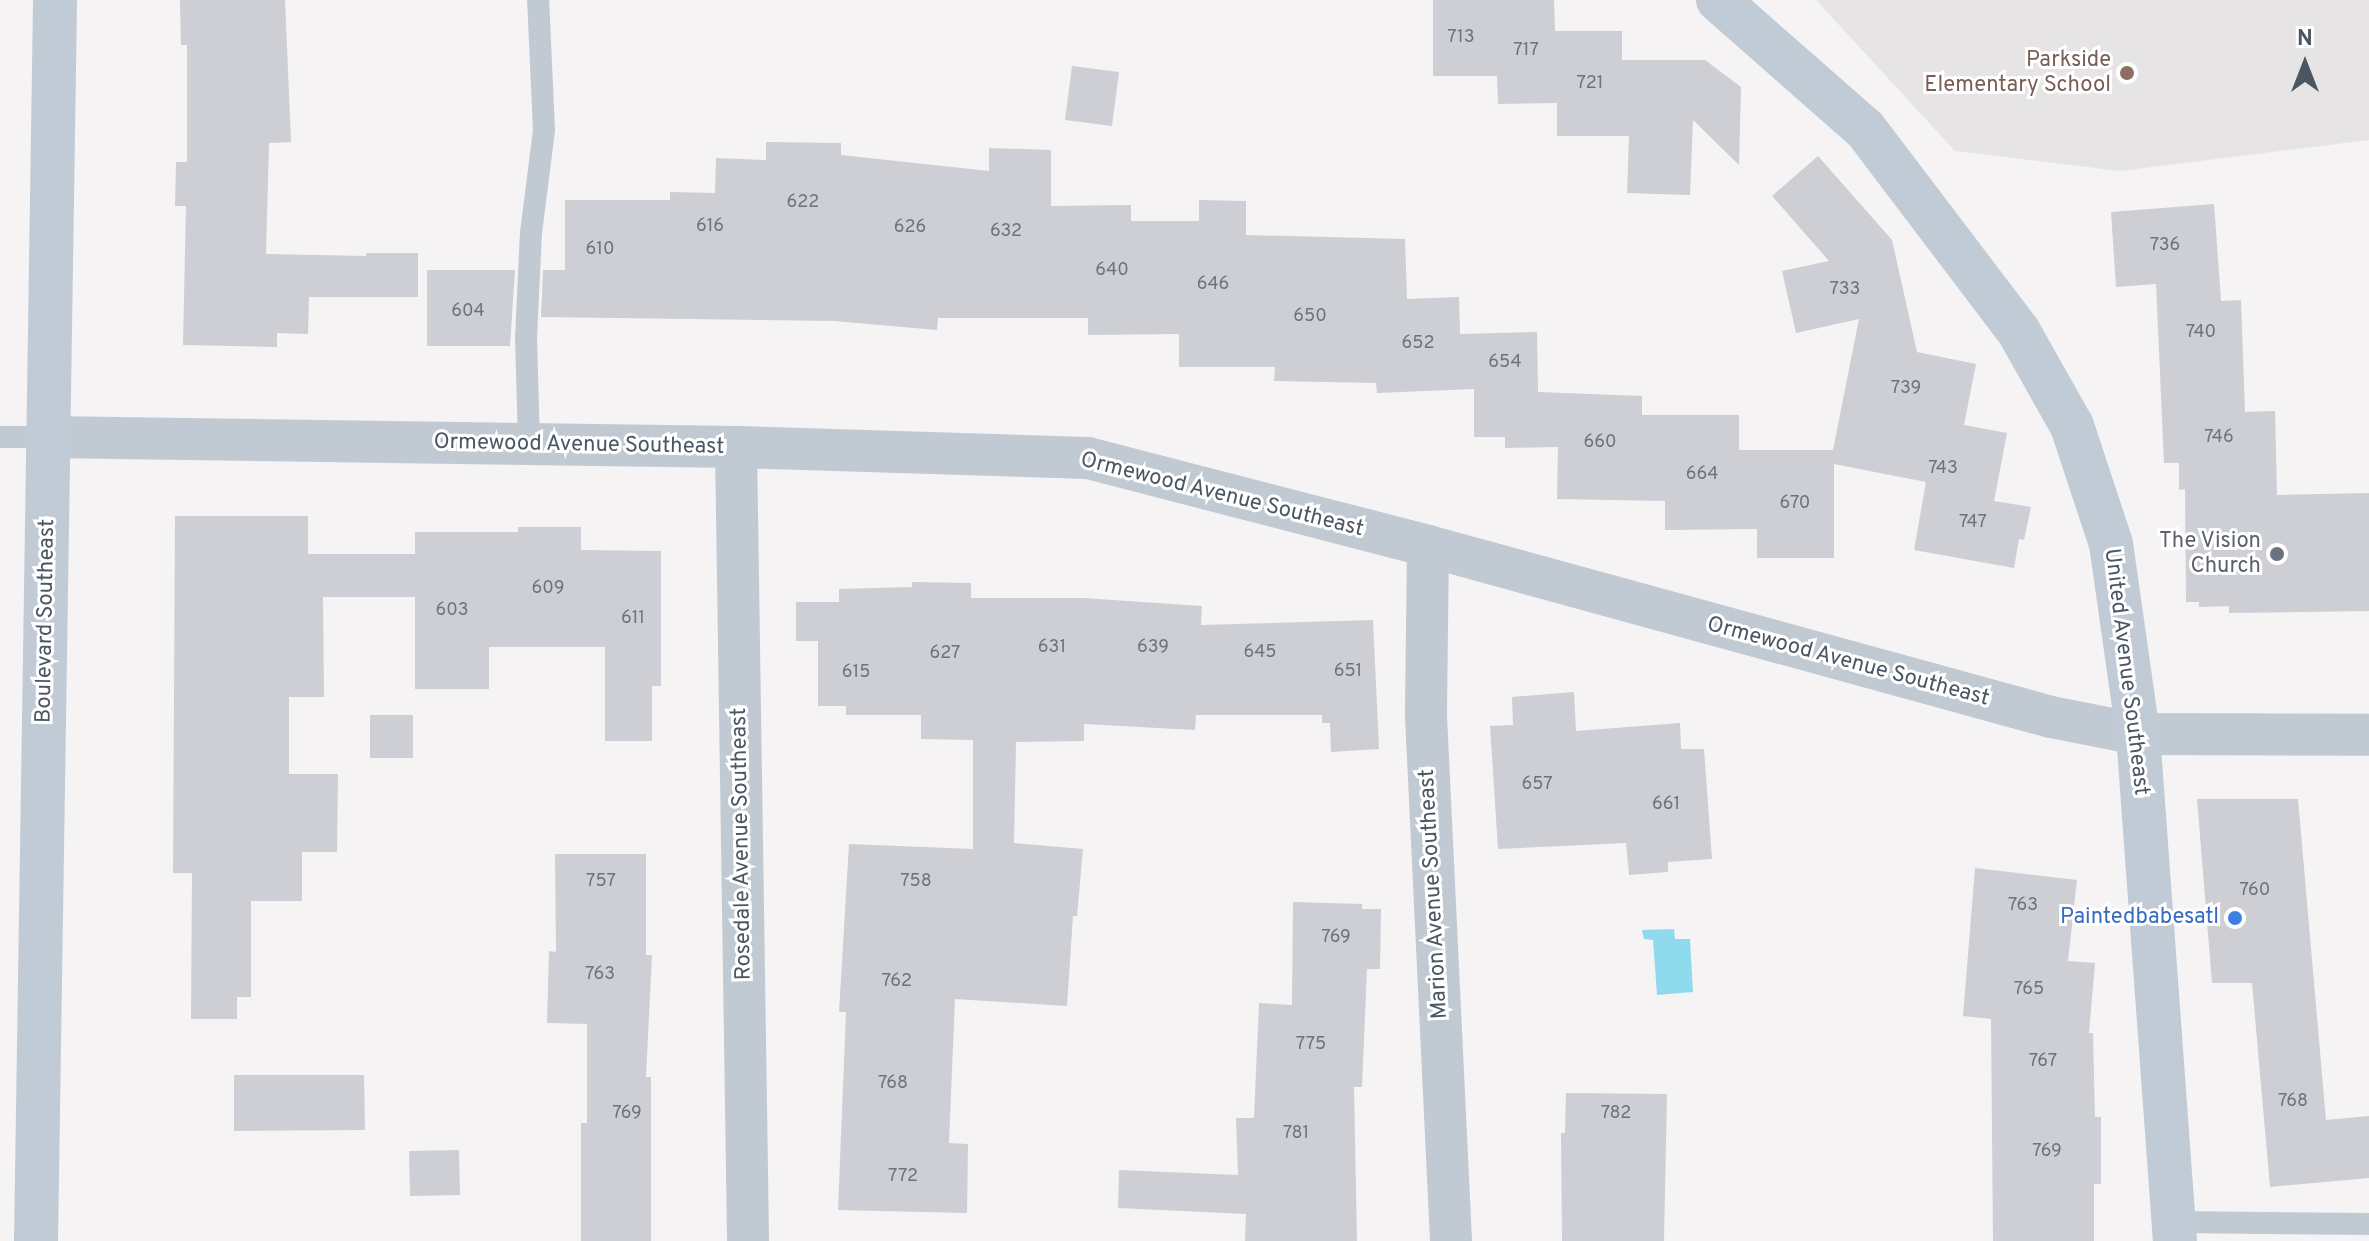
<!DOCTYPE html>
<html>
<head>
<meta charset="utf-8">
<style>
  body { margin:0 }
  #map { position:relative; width:2369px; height:1241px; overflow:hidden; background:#f5f3f3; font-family:Overpass,sans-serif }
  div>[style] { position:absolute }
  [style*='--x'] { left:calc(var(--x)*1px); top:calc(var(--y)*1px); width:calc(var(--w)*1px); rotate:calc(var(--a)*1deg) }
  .education>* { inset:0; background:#e6e4e5 }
  .water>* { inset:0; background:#90daee }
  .building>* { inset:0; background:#cdcfd5 }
  .lane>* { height:22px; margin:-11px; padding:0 11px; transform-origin:11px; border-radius:11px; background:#c1cad2 }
  .street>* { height:42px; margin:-21px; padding:0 21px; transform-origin:21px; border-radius:21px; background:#c1cad2 }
  .secondary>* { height:44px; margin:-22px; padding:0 22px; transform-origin:22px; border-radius:22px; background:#c1cbd6 }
  .dots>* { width:22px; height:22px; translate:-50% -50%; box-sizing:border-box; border:4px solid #fff; border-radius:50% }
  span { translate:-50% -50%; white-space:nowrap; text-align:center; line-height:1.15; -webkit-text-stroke:6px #fff; paint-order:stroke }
  .number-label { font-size:18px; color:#6b747e }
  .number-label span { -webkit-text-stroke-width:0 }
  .education-label { font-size:22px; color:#785e54 }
  .right { translate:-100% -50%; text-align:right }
  .street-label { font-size:22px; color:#4a5661 }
  .worship-label { font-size:22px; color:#5b616d }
  .shop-label { font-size:22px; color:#366cbe }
  .north { position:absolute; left:2265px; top:24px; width:80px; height:80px; -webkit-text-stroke:6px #fff; paint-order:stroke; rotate:0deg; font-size:22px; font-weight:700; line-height:32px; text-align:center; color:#4a5661 }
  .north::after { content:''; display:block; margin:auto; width:28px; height:36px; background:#4a5661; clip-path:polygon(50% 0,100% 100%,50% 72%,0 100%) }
</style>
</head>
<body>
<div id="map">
  <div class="education">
    <div style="clip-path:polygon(1816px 0,2369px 0,2369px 140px,2120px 171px,1955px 151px)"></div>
  </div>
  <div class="water">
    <div style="clip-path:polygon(1674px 929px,1675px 939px,1690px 939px,1693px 992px,1657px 995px,1653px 940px,1644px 939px,1642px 930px)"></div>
  </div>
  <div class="building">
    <div style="clip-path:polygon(180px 0,285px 0,291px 142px,269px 143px,266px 254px,366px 256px,366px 253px,418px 253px,418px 297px,309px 297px,308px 334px,277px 333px,277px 347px,183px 345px,186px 206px,175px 206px,176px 162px,187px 162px,187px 45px,181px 45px)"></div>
    <div style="clip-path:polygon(1433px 0,1554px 0,1555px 31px,1622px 31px,1622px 60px,1705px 60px,1741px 87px,1739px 165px,1693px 120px,1690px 195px,1627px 193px,1629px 136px,1557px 136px,1557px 103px,1498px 104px,1497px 76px,1433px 76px)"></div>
    <div style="clip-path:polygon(1072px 66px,1119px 72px,1112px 126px,1065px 120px)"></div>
    <div style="clip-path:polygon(766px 142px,841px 143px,841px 155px,989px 171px,989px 148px,1051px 150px,1051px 206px,1131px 205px,1131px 221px,1199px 221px,1199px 200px,1246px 201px,1246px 235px,1405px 239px,1407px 299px,1459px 297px,1460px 334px,1537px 332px,1538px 392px,1642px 396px,1642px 415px,1739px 415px,1739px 450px,1833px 450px,1859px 319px,1796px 333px,1782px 271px,1829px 261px,1772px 196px,1818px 156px,1892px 240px,1917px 352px,1976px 364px,1964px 425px,2007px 433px,1994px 501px,2031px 507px,2024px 540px,2019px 539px,2014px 568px,1914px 550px,1926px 482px,1834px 464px,1834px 558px,1757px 558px,1757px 529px,1665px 530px,1665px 501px,1557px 499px,1558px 447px,1505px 448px,1505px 437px,1474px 437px,1474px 389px,1377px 393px,1376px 383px,1274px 381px,1275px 367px,1179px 367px,1179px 334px,1088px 335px,1088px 318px,938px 318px,937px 330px,834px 321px,541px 317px,543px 270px,565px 270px,565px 200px,670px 200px,670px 192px,715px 193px,716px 158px,766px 160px)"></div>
    <div style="clip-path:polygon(2214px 204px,2221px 301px,2241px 300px,2245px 412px,2275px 411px,2277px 495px,2369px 493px,2369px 611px,2229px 613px,2229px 606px,2199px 607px,2199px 602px,2186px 602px,2185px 489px,2179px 490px,2179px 463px,2164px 463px,2156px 284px,2116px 287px,2111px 212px)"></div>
    <div style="clip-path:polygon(427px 270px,515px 270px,510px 346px,427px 346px)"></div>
    <div style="clip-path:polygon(175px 516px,308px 516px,308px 554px,415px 554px,415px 532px,518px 532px,518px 527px,581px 527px,581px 550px,661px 551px,661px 686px,652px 686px,652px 741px,605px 741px,605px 647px,489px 647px,489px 689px,415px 689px,415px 597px,323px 597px,324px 697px,289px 697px,289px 774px,338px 774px,337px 852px,302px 852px,302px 901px,251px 901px,251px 997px,237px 997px,237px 1019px,191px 1019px,192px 873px,173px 873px)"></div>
    <div style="clip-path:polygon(912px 582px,971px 583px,971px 598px,1083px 598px,1202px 606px,1201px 625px,1373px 620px,1379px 749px,1331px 752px,1330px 723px,1322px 723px,1322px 715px,1196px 715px,1195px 730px,1084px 724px,1084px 741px,1016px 742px,1014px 843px,1083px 849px,1077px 916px,1073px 916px,1067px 1006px,955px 999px,949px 1143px,968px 1144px,967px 1213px,838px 1210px,846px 1012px,839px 1012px,849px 844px,973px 849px,973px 740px,921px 739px,921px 715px,846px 715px,846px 706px,818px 706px,818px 641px,796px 641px,796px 602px,839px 602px,839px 589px,912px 587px)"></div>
    <div style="clip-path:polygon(1574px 692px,1576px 731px,1680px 723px,1681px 749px,1704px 749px,1712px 859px,1668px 862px,1668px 872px,1629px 875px,1626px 843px,1498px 849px,1490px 726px,1513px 725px,1512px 697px)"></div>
    <div style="clip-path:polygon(370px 715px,413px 715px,413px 758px,370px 758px)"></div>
    <div style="clip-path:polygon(2197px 799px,2298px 799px,2326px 1120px,2369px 1116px,2369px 1178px,2270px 1187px,2252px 983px,2212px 983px)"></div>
    <div style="clip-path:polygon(555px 854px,646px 854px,646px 955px,652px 955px,646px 1077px,651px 1077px,651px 1241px,581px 1241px,581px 1123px,587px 1123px,587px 1024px,547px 1023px,549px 951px,556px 952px)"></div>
    <div style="clip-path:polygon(1975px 868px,2077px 880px,2068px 961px,2095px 963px,2089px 1033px,2093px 1033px,2095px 1117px,2101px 1117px,2101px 1184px,2094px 1184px,2094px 1241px,1993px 1241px,1991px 1019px,1963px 1016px)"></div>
    <div style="clip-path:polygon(1293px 902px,1362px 904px,1362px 909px,1381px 909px,1380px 969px,1367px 969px,1362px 1087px,1354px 1087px,1357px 1241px,1245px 1241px,1246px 1214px,1118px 1208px,1119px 1170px,1238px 1175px,1236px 1118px,1254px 1118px,1259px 1003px,1292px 1005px)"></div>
    <div style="clip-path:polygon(234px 1075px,364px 1075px,365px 1130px,234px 1131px)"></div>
    <div style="clip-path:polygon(1566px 1093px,1667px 1094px,1664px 1241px,1562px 1241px,1561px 1133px,1565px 1133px)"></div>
    <div style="clip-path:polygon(459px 1150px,460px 1195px,410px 1196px,409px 1151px)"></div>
  </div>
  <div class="lane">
    <div style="--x:0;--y:437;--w:48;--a:0"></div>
    <div style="--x:529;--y:444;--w:106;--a:-91.6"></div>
    <div style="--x:526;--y:338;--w:105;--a:-87.3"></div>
    <div style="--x:531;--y:233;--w:104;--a:-82.8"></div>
    <div style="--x:544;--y:130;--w:130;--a:-92.6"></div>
    <div style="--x:2174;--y:1222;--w:195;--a:0.6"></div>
  </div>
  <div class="street">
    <div style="--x:48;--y:437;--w:688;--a:0.83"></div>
    <div style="--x:736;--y:447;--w:352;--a:1.8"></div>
    <div style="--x:1088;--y:458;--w:351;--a:14.5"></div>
    <div style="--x:1428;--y:546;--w:646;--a:15.35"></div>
    <div style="--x:2051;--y:717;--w:89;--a:11.1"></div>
    <div style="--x:2138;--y:734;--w:231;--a:0.2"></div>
    <div style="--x:736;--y:447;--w:794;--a:89.13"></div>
    <div style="--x:1428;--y:546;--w:170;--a:90.7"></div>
    <div style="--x:1426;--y:716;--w:526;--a:87.27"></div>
  </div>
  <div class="secondary">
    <div style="--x:1718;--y:0;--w:196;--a:41.3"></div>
    <div style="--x:1865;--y:129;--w:255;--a:52.8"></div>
    <div style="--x:2019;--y:332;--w:108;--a:60.6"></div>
    <div style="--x:2072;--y:426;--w:124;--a:71.7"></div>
    <div style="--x:2111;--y:544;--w:192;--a:81.9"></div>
    <div style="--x:2138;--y:734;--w:508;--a:85.83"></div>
    <div style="--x:36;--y:1241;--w:1241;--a:-89.12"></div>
  </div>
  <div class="dots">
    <div style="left:2127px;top:73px;background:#8d6e63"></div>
    <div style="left:2277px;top:554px;background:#6b7280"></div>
    <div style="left:2235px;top:918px;background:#3f7fe0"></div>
  </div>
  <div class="number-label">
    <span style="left:1461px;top:38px">713</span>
    <span style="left:1526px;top:51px">717</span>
    <span style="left:1590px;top:84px">721</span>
    <span style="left:803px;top:203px">622</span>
    <span style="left:710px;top:227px">616</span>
    <span style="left:910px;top:228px">626</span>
    <span style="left:1006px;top:232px">632</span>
    <span style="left:2165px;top:246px">736</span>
    <span style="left:600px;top:250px">610</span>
    <span style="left:1112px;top:271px">640</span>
    <span style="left:1213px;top:285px">646</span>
    <span style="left:1845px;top:290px">733</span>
    <span style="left:468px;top:312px">604</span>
    <span style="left:1310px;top:317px">650</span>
    <span style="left:2201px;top:333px">740</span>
    <span style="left:1418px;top:344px">652</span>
    <span style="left:1505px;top:363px">654</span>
    <span style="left:1906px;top:389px">739</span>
    <span style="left:2219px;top:438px">746</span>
    <span style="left:1600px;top:443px">660</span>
    <span style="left:1943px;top:469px">743</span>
    <span style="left:1702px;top:475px">664</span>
    <span style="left:1795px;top:504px">670</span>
    <span style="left:1973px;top:523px">747</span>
    <span style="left:548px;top:589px">609</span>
    <span style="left:452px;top:611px">603</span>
    <span style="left:633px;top:619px">611</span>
    <span style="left:1052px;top:648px">631</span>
    <span style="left:1153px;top:648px">639</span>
    <span style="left:1260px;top:653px">645</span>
    <span style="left:945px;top:654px">627</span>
    <span style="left:1348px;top:672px">651</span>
    <span style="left:856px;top:673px">615</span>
    <span style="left:1537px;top:785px">657</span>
    <span style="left:1666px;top:805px">661</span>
    <span style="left:601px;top:882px">757</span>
    <span style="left:916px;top:882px">758</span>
    <span style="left:2255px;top:891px">760</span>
    <span style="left:2023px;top:906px">763</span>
    <span style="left:1336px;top:938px">769</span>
    <span style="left:600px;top:975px">763</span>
    <span style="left:897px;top:982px">762</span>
    <span style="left:2029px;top:990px">765</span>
    <span style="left:1311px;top:1045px">775</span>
    <span style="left:2043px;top:1062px">767</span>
    <span style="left:893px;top:1084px">768</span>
    <span style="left:2293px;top:1102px">768</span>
    <span style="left:627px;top:1114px">769</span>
    <span style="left:1616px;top:1114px">782</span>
    <span style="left:1296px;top:1134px">781</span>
    <span style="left:2047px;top:1152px">769</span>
    <span style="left:903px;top:1177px">772</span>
  </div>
  <div class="education-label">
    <span class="right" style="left:2111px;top:73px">Parkside<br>Elementary School</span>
  </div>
  <div class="street-label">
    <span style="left:579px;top:445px;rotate:1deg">Ormewood Avenue Southeast</span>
    <span style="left:1222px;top:495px;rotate:14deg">Ormewood Avenue Southeast</span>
    <span style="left:46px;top:621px;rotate:-89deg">Boulevard Southeast</span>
    <span style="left:1848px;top:662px;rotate:15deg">Ormewood Avenue Southeast</span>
    <span style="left:2126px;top:672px;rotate:83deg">United Avenue Southeast</span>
    <span style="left:742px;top:844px;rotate:-91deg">Rosedale Avenue Southeast</span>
    <span style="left:1434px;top:894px;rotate:-93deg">Marion Avenue Southeast</span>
  </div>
  <div class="worship-label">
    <span class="right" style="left:2261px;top:554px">The Vision<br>Church</span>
  </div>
  <div class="shop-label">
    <span class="right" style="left:2219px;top:918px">Paintedbabesatl</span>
  </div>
  <div class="north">N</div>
</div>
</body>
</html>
